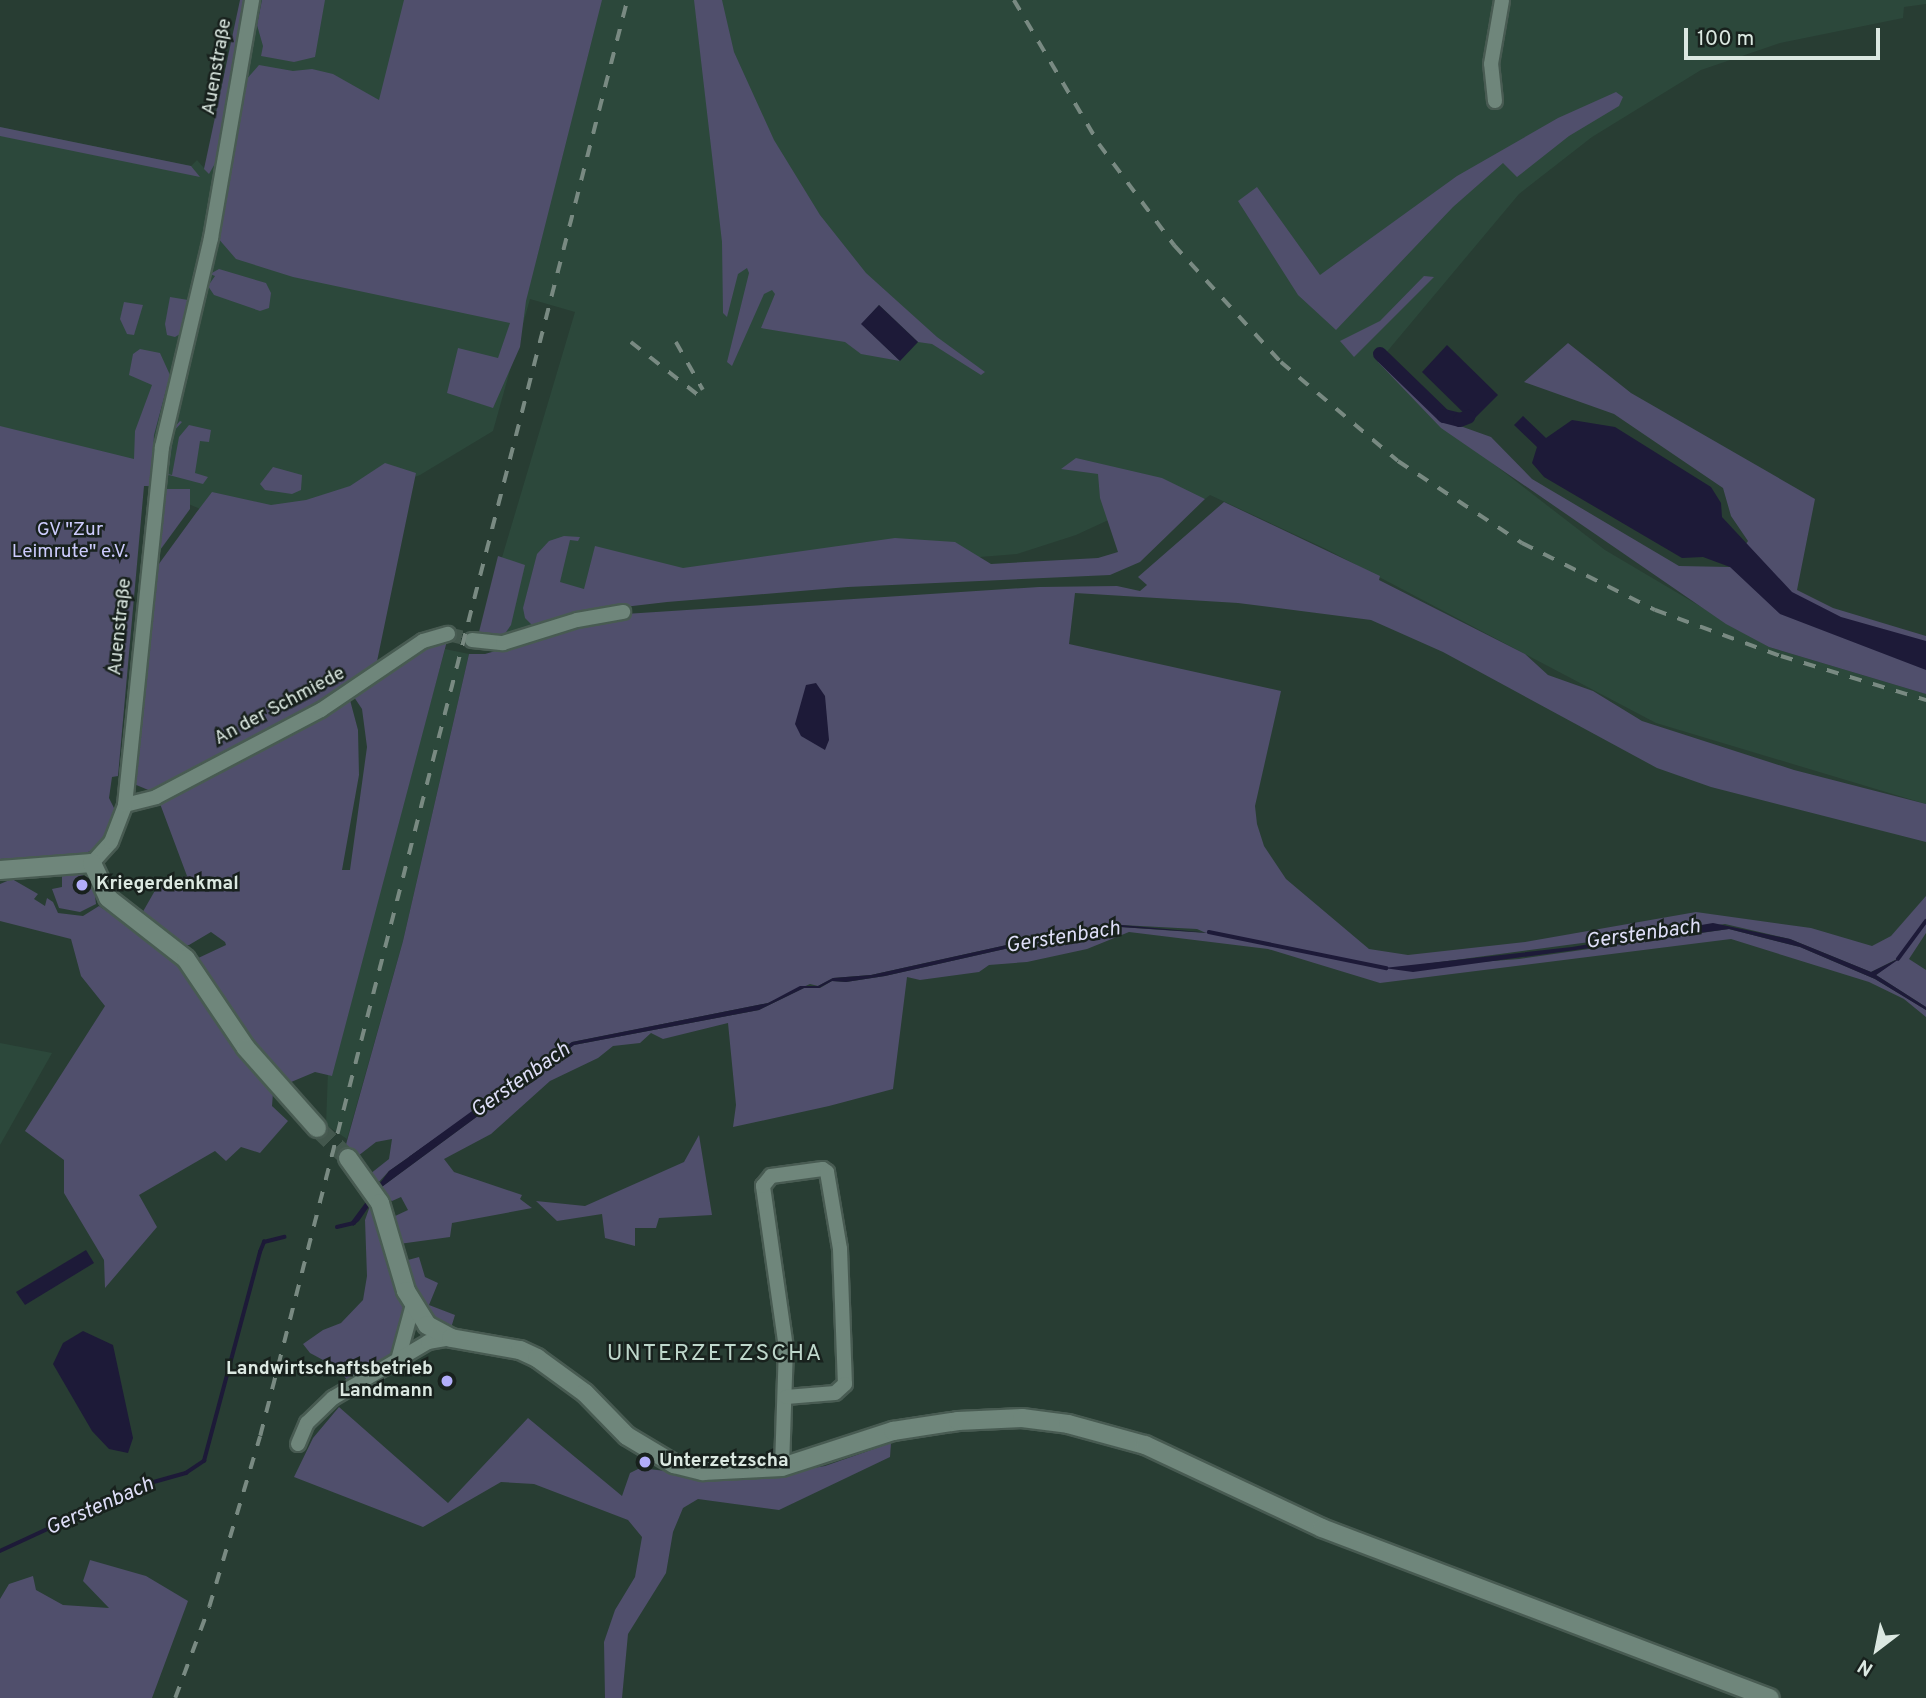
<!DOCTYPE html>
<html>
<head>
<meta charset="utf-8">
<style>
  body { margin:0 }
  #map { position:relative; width:1926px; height:1698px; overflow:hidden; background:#283d33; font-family:Overpass,sans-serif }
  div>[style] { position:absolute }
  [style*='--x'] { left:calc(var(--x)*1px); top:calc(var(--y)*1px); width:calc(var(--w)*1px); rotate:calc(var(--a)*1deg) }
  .built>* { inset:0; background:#2c483b }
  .green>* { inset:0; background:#504f6c }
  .water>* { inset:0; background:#1d1a38 }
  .stream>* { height:3.5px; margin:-1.75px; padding:0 1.75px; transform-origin:1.75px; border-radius:1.75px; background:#1d1a38 }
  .canal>* { height:14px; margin:-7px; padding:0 7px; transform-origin:7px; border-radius:7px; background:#1d1a38 }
  .minor-tunnel>* { height:14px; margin-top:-7px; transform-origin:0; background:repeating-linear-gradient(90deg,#43574d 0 14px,transparent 0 21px) }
  .tertiary-tunnel>* { height:18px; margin-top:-9px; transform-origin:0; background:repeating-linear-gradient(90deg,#43574d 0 18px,transparent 0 27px) }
  .roads { filter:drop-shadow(2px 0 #485b52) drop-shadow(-2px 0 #485b52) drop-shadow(0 2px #485b52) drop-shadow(0 -2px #485b52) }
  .minor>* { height:14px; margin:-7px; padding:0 7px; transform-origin:7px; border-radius:7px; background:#6f867b }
  .tertiary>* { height:18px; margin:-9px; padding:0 9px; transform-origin:9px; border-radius:9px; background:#6f867b }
  .rail>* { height:3.5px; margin-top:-1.75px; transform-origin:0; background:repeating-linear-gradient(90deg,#798a82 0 12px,transparent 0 24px) }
  .dots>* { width:19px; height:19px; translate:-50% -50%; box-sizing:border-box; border:4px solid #18211d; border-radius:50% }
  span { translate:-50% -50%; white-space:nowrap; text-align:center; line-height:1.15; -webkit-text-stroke:5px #18211d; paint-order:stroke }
  .street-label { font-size:19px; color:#dbe8e1 }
  .park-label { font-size:19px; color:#cdccfd }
  .poi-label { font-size:19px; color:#dbe8e1; font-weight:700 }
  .left { translate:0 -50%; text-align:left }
  .right { translate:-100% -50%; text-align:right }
  .water-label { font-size:21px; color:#dedef7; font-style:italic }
  .quarter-label { font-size:23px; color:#bed7cb; letter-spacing:2px }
  .north { position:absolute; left:1842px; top:1614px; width:70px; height:70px; -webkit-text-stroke:5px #18211d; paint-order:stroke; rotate:212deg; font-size:19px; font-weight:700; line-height:28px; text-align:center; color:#dbe8e1 }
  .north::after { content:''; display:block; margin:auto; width:24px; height:32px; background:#dbe8e1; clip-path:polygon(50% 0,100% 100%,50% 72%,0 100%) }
  .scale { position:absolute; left:1684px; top:28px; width:196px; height:32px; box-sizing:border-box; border:4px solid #dbe8e1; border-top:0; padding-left:9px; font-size:21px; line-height:24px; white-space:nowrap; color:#dbe8e1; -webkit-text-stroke:5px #18211d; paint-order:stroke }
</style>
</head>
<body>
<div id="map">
  <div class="built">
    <div style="clip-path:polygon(260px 0,1926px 0,1926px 4px,1904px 7px,1903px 18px,1780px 43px,1701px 70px,1592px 137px,1519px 194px,1385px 354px,1452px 432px,1605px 550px,1769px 647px,1926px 694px,1926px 804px,1656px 723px,1326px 549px,1210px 495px,1205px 499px,1169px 492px,1076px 535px,1017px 554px,685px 581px,498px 641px,495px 581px,575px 312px,530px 299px,493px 431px,420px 475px,269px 528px,219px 517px,144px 485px,0 456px,0 127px,191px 166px,197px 160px,204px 168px)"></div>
    <div style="clip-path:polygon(445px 649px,469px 654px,403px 941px,347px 1139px,326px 1125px,328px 1071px)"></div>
    <div style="clip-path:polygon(0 1043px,52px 1053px,0 1145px)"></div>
  </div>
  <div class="green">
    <div style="clip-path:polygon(240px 0,245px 0,217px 160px,209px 174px,204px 169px)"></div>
    <div style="clip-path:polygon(262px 0,325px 0,315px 57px,294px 62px,261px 56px,263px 46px,257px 25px)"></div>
    <div style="clip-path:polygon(404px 0,602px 0,526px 301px,520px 347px,493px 408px,447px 393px,458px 348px,498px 358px,510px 323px,293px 277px,236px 259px,217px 237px,244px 82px,259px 65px,293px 71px,312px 69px,333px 74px,379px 100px)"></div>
    <div style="clip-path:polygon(694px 0,722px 0,734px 52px,774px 140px,820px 215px,866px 273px,937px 337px,985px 372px,981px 375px,932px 344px,918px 342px,879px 305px,862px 324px,900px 361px,861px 354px,845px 342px,761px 328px,775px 294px,772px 290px,764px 294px,732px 366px,727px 362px,749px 273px,747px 268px,738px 274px,727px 317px,723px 313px,722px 242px)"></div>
    <div style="clip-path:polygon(1616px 92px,1623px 97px,1619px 106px,1569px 136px,1517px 177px,1503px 163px,1453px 207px,1336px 330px,1298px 295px,1238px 201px,1257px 187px,1320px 275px,1457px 176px,1558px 118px)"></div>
    <div style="clip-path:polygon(0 127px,191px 166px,200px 177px,0 136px)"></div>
    <div style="clip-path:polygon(219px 269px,266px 283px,271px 293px,269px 308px,260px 311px,214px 295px,208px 286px,215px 276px,210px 274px)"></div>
    <div style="clip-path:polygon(1424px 276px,1434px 277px,1354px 357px,1340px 341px,1380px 321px)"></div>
    <div style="clip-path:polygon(170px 297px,188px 300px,180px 334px,175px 337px,167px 335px,165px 324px)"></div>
    <div style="clip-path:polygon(124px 302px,143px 305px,134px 335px,127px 334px,120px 319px)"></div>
    <div style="clip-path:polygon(1568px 343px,1631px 393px,1815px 499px,1797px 590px,1833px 608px,1926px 636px,1926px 694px,1769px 647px,1726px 624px,1441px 428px,1378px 362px,1382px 360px,1449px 422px,1491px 437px,1532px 479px,1679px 566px,1730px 567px,1748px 541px,1731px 516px,1723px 488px,1614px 414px,1524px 382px)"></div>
    <div style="clip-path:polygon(140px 349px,160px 353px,170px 375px,154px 435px,151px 486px,144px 486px,118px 776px,112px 777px,109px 798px,115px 810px,111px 827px,95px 848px,83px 855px,0 859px,0 426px,134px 459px,135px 431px,152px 385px,129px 375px,133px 354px)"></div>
    <div style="clip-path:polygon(180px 421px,182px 422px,174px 431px,168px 474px,172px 475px,179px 437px,189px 425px,211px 430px,209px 442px,200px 441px,195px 473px,208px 477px,203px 484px,165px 474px,172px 430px)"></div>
    <div style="clip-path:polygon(1076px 458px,1162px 478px,1205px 499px,1140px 562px,1110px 575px,848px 587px,667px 602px,624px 607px,536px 629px,525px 618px,523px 608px,537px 554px,549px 541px,564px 536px,580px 537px,578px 541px,570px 540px,560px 582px,584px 589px,595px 546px,683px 568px,895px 538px,955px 542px,991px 564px,1098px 558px,1118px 552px,1100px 498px,1098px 474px,1061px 469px)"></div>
    <div style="clip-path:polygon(385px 463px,416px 473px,375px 671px,153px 792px,134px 784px,153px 572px,196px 513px,212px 492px,271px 505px,306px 500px,350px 486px)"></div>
    <div style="clip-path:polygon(273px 467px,302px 475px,301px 490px,292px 494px,265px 490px,260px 484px)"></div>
    <div style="clip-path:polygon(163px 489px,190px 489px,190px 509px,155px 557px)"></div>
    <div style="clip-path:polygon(1224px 502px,1380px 576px,1379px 580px,1525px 654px,1548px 675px,1593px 691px,1642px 721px,1794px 770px,1926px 804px,1926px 842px,1711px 787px,1657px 768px,1443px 652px,1371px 620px,1238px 603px,1075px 593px,1069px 644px,1281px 691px,1255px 806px,1257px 824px,1264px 846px,1286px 879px,1369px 949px,1408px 955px,1525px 942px,1696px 912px,1811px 928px,1872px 946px,1891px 936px,1926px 896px,1926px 933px,1909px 959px,1926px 970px,1926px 1007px,1876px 975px,1899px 958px,1871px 972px,1790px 939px,1725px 924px,1388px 969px,1519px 959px,1729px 929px,1800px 947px,1875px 979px,1926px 1010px,1926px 1017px,1904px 999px,1869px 982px,1731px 939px,1380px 983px,1268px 949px,1129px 932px,1087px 949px,1027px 962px,989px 965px,979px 972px,920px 980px,907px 977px,893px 1089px,829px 1106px,733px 1127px,736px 1105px,728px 1023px,663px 1039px,651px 1033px,640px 1043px,613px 1046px,598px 1058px,550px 1081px,491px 1134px,444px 1159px,454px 1172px,522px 1195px,520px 1199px,532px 1208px,452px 1223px,450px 1237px,399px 1244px,393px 1217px,408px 1210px,401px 1197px,392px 1201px,387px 1198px,380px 1189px,383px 1186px,574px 1045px,759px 1010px,804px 988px,820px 988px,832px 981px,846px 982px,885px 976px,1031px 943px,1120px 927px,1206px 933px,1197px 929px,1121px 925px,1029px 940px,871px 975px,833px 978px,818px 986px,810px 984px,768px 1003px,572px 1042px,389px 1171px,377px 1184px,370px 1174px,389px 1159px,392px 1139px,376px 1142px,358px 1156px,345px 1148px,403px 941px,469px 654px,485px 654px,625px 614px,1039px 587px,1117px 586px,1140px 591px,1147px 585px,1138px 577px)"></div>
    <div style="clip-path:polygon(498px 556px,525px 565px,511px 625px,504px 635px,490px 639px,478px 636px)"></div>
    <div style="clip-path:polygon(447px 641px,332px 1076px,315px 1072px,284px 1085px,256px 1054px,194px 960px,226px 945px,225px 942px,211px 932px,189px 945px,180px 945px,141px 915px,157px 887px,187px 876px,159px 801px,350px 700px,358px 730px,359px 775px,342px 870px,350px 870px,367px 747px,362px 709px,354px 697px,417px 652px)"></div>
    <div style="clip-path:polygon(80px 873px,94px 886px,96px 904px,80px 912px,59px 908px,52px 889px,62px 887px,62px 874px)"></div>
    <div style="clip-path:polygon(12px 879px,38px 894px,34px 899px,45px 906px,47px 898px,53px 902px,58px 913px,83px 916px,99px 906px,173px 955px,273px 1093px,272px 1106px,288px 1121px,260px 1153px,241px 1147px,226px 1161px,215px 1151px,139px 1195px,157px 1227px,105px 1288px,104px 1260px,64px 1193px,64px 1160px,25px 1131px,105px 1006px,81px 976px,71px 939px,0 921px,0 884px)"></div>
    <div style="clip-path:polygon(699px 1135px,712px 1215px,659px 1218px,656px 1228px,635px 1228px,635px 1246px,605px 1238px,602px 1214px,557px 1221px,536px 1201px,585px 1206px,684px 1162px)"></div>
    <div style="clip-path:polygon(371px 1203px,405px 1308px,394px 1354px,350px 1384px,338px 1368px,310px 1353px,303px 1344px,323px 1330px,341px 1323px,363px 1300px,367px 1276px,365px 1220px)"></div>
    <div style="clip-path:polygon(419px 1257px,425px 1277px,438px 1283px,429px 1305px,455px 1315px,451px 1328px,422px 1310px,406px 1269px,408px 1260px)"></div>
    <div style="clip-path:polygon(339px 1407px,448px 1503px,528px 1418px,622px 1496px,630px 1473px,640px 1468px,743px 1480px,825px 1466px,891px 1443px,890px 1457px,779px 1510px,698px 1499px,683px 1508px,673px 1532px,666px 1573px,628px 1634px,622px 1698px,605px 1698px,604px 1642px,615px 1610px,635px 1577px,642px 1537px,628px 1520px,534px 1484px,501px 1482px,423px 1527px,294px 1477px,313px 1438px)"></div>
    <div style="clip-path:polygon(90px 1560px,146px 1576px,188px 1601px,152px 1698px,0 1698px,0 1599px,9px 1584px,33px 1576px,36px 1590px,63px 1605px,109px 1608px,83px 1581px)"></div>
  </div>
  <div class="water">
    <div style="clip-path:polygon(879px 305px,918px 342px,900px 361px,861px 324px)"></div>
    <div style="clip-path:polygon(1447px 345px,1498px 395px,1472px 421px,1422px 372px)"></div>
    <div style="clip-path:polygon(1523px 416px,1546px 438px,1572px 420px,1615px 427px,1711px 487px,1721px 503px,1722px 517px,1792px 592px,1841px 617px,1926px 641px,1926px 670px,1780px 614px,1730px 567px,1703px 557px,1682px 558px,1544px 477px,1532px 463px,1537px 447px,1514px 425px)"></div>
    <div style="clip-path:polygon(816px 683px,825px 696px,829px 740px,825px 750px,801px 736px,795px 724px,806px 685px)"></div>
    <div style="clip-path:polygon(1713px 923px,1790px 939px,1871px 972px,1902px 957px,1876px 975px,1926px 1007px,1926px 1010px,1875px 979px,1800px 947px,1729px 929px,1413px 972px,1384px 968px,1572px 947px)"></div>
    <div style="clip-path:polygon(1121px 925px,1211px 933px,1121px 927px,1031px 943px,885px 976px,846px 982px,832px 981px,819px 988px,804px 988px,759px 1010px,574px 1045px,383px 1186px,359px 1221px,353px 1226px,351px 1222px,389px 1171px,572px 1042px,768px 1003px,800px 986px,818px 986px,833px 978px,871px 975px,1029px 940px)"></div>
    <div style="clip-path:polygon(86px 1250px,94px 1263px,25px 1305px,16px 1292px)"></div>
    <div style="clip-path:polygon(83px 1331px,113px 1345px,133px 1438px,128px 1453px,109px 1449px,92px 1431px,53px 1364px,63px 1343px)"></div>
  </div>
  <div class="stream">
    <div style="--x:1209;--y:932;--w:181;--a:11.5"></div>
    <div style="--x:1898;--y:959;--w:47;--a:-53.6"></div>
    <div style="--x:411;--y:1158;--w:77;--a:-36"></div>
    <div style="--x:337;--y:1227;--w:17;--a:-13"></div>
    <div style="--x:0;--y:1551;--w:157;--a:-24.8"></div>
    <div style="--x:143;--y:1485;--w:45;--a:-15.6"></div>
    <div style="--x:186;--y:1473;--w:22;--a:-34"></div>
    <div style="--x:204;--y:1461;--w:216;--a:-75"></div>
    <div style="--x:260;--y:1252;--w:11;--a:-68"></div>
    <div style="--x:264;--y:1242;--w:21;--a:-14"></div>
  </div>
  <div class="canal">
    <div style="--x:1380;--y:354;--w:89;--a:44.1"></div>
    <div style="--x:1444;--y:416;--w:16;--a:14"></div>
    <div style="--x:1460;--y:420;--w:9;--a:-21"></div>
  </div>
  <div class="minor-tunnel">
    <div style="--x:448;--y:634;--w:25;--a:14"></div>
  </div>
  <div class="tertiary-tunnel">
    <div style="--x:317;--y:1128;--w:43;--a:44.1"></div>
  </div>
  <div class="roads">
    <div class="minor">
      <div style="--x:1495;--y:101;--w:37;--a:-96"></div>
      <div style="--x:1491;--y:64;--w:65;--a:-80.2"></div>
      <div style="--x:472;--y:640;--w:31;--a:6"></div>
      <div style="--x:503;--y:643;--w:77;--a:-17.3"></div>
      <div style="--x:577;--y:620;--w:47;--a:-9.9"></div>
      <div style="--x:125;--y:805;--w:32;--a:-14"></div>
      <div style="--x:156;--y:797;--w:187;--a:-27.8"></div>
      <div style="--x:321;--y:710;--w:123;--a:-34.1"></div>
      <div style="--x:423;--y:641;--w:26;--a:-16"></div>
      <div style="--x:92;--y:863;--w:28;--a:-48"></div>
      <div style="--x:111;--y:842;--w:40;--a:-69"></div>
      <div style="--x:125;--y:805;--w:360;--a:-84.1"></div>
      <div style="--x:162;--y:447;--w:215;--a:-76.8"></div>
      <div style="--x:211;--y:238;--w:242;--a:-80.2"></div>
      <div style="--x:398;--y:1360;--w:54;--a:-74.9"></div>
      <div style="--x:298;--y:1444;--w:23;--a:-67"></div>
      <div style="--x:307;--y:1423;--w:36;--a:-44"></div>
      <div style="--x:333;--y:1398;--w:110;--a:-30.5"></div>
      <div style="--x:428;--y:1342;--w:23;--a:-10"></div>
      <div style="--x:782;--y:1467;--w:119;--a:-88.1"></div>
      <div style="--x:786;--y:1348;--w:164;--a:-98.1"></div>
      <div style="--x:763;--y:1186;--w:13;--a:-51"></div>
      <div style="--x:771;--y:1176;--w:52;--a:-7.7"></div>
      <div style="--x:823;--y:1169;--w:5;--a:37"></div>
      <div style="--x:827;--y:1172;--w:78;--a:80.4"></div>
      <div style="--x:840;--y:1249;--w:135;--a:87.9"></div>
      <div style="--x:845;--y:1384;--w:13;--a:138"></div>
      <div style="--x:835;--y:1393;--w:49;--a:175.3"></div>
    </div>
    <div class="tertiary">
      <div style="--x:0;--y:870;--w:92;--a:-4.4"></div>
      <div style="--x:92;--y:863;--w:38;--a:65"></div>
      <div style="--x:108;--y:898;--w:99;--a:38"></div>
      <div style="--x:186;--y:959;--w:107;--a:56"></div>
      <div style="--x:246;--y:1048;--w:107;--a:48.4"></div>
      <div style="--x:348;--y:1158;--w:55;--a:54.6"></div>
      <div style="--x:380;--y:1203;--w:92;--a:73.5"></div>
      <div style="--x:406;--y:1291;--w:40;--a:58"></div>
      <div style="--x:427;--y:1325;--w:27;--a:28"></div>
      <div style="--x:451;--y:1338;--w:70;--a:9.9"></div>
      <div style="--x:520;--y:1350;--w:19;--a:25"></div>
      <div style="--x:537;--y:1358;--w:59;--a:36.1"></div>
      <div style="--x:585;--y:1393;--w:60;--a:45.7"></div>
      <div style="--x:627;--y:1436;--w:55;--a:30.8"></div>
      <div style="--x:674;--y:1464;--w:30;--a:14"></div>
      <div style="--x:703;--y:1471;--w:79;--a:-2.9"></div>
      <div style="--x:782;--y:1467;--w:117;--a:-18"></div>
      <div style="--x:893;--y:1431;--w:66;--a:-8.7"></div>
      <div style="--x:958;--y:1421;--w:64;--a:-2.7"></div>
      <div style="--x:1022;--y:1418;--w:46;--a:7.4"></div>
      <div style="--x:1068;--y:1424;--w:80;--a:15.3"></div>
      <div style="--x:1145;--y:1445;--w:195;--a:25.1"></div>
      <div style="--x:1322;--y:1528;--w:479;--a:20.8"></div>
    </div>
  </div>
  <div class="rail">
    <div style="--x:1014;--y:0;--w:167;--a:59.4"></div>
    <div style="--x:1099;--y:144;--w:126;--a:53.4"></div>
    <div style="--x:1174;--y:245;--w:159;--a:47.6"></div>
    <div style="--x:1281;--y:362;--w:153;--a:40.2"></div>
    <div style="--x:1398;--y:461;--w:149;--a:33.5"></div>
    <div style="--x:1522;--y:543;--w:149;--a:26.7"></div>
    <div style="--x:1655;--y:610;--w:134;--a:20.1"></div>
    <div style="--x:1781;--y:656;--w:152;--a:16.9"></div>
    <div style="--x:631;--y:342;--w:85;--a:38.3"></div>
    <div style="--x:676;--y:342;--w:55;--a:60.6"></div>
    <div style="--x:175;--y:1698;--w:97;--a:-69.5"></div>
    <div style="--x:209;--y:1607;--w:178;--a:-73.4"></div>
    <div style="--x:260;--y:1436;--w:1482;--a:-75.66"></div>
  </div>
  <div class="dots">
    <div style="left:82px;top:885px;background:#b2adfa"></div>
    <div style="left:447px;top:1381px;background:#b2adfa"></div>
    <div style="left:645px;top:1462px;background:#b2adfa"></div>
  </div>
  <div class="street-label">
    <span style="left:218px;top:67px;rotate:-80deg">Auenstraße</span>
    <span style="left:121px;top:627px;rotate:-84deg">Auenstraße</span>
    <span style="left:280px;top:707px;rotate:-28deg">An der Schmiede</span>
  </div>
  <div class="park-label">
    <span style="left:70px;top:542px">GV "Zur<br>Leimrute" e.V.</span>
  </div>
  <div class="poi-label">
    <span class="left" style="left:96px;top:885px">Kriegerdenkmal</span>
    <span class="right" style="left:433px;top:1381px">Landwirtschaftsbetrieb<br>Landmann</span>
    <span class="left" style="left:659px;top:1462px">Unterzetzscha</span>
  </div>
  <div class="water-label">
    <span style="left:1643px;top:935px;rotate:-8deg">Gerstenbach</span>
    <span style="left:1063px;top:938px;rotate:-9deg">Gerstenbach</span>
    <span style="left:521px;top:1081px;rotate:-35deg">Gerstenbach</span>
    <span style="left:100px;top:1507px;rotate:-24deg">Gerstenbach</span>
  </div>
  <div class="quarter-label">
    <span style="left:715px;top:1355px">UNTERZETZSCHA</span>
  </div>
  <div class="north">N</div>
  <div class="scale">100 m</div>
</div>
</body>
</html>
